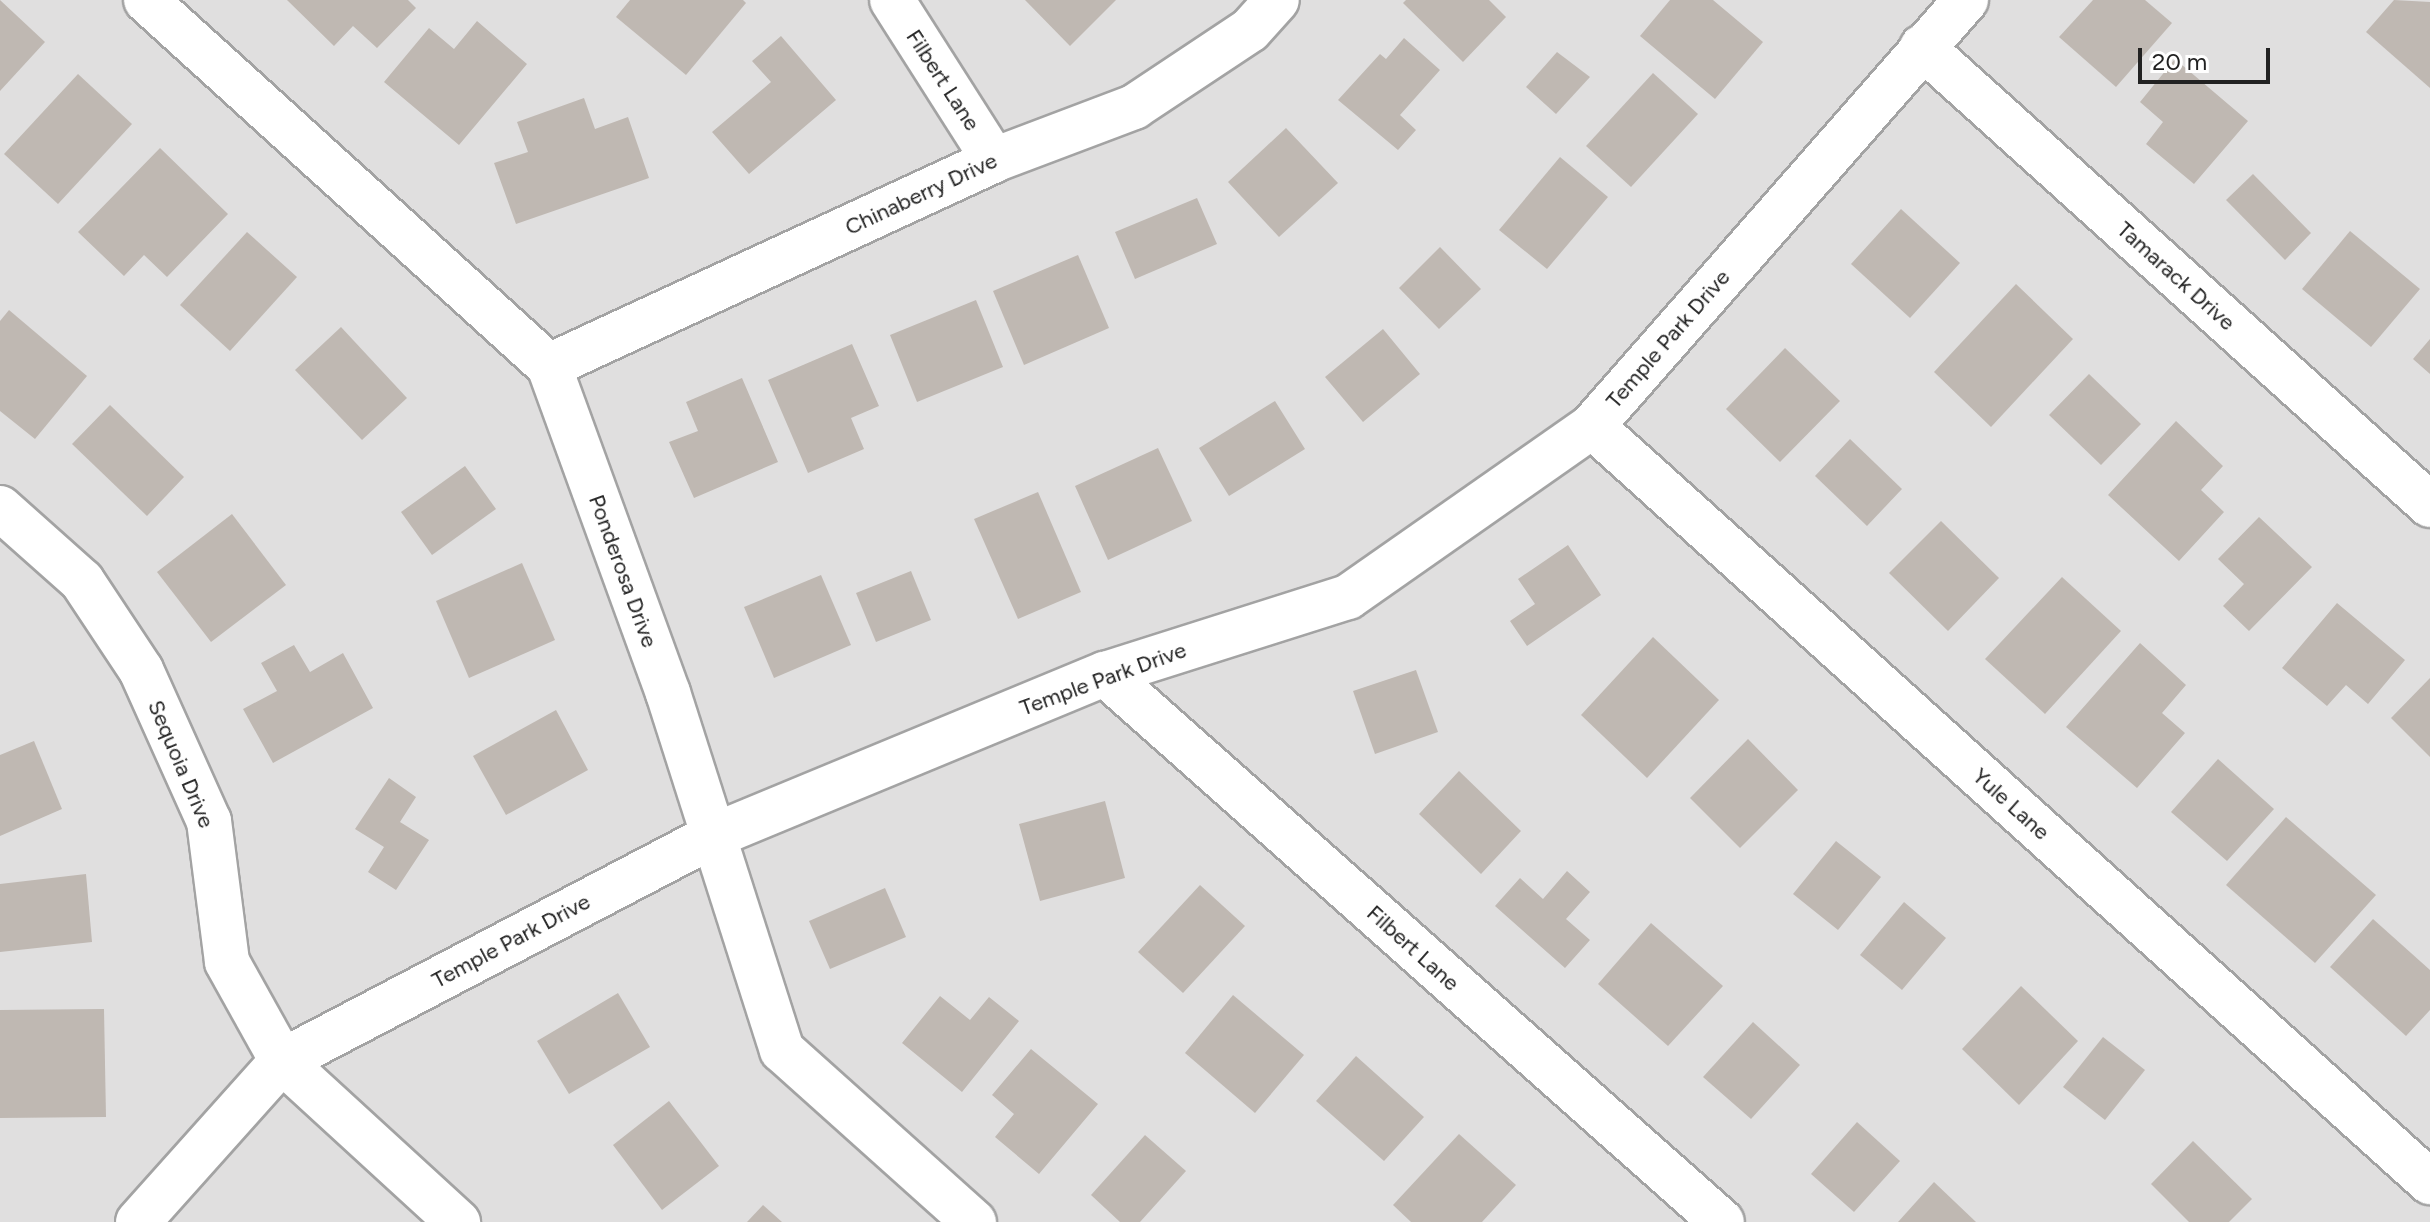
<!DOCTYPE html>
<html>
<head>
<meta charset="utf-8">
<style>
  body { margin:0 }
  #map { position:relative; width:2430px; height:1222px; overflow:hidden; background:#f1efe9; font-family:Figtree,sans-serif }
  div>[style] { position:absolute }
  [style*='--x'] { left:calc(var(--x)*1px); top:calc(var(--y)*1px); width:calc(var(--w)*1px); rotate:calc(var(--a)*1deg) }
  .residential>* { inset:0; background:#e0dfdf }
  .building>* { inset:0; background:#bfb8b2 }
  .roads { filter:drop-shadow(2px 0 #a3a3a3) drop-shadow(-2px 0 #a3a3a3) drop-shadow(0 2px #a3a3a3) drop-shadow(0 -2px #a3a3a3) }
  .minor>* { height:44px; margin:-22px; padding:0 22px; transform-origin:22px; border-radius:22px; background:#fff }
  span { translate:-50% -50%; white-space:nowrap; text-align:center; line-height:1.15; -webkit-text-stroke:6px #fff; paint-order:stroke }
  .street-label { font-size:22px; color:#222 }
  .scale { position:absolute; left:2138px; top:48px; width:132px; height:36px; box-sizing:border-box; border:4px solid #222; border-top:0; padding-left:10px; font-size:24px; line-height:28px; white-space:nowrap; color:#222; -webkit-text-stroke:6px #fff; paint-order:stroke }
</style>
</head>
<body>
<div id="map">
  <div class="residential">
    <div style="clip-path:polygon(0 0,2430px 0,2430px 1222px,0 1222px)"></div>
  </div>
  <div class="building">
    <div style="clip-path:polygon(0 0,45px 42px,0 91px)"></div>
    <div style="clip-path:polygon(287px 0,408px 0,416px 8px,377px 48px,353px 26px,334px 46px)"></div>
    <div style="clip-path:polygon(630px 0,743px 0,746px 3px,686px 75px,616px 17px)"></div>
    <div style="clip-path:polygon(1025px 0,1116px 0,1070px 46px)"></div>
    <div style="clip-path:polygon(1406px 0,1489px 0,1506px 17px,1463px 62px,1403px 3px)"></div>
    <div style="clip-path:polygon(1670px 0,1713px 0,1763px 42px,1715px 99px,1640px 36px)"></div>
    <div style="clip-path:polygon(2093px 0,2145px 0,2172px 23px,2116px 87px,2059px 37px)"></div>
    <div style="clip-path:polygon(2394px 0,2430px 2px,2430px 88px,2366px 32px)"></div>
    <div style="clip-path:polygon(477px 21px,527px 64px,459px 145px,384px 82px,429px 28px,454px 49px)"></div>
    <div style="clip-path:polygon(781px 36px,836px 100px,749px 174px,712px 132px,771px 82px,752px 61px)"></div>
    <div style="clip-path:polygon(1404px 38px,1440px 70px,1400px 115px,1416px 130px,1398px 150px,1338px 100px,1380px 54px,1386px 59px)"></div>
    <div style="clip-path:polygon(1557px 52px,1590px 77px,1556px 114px,1526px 87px)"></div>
    <div style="clip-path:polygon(2175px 59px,2248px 121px,2194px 184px,2146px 144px,2163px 122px,2140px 102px)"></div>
    <div style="clip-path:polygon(1653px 73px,1698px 114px,1631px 187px,1586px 146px)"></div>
    <div style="clip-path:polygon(78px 74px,132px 124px,58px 204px,4px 154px)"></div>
    <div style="clip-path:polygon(584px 98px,595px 129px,628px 117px,649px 178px,516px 224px,494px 163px,528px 152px,517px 122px)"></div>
    <div style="clip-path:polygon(1286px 128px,1338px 183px,1279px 237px,1228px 182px)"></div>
    <div style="clip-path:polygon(160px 148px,228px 214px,167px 277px,144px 255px,124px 276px,78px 232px)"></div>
    <div style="clip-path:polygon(1560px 157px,1608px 197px,1547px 269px,1499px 230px)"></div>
    <div style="clip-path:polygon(2253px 174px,2311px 233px,2285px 260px,2226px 200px)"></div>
    <div style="clip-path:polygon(1197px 198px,1217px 244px,1135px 279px,1115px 232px)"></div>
    <div style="clip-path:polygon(1901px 209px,1960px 263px,1910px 318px,1851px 264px)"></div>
    <div style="clip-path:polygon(2350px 231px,2420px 289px,2371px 347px,2302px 289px)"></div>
    <div style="clip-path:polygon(247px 232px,297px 277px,230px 351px,180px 305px)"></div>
    <div style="clip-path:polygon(1440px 247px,1481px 289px,1439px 329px,1399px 288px)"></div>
    <div style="clip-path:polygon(1078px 255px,1109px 328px,1024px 365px,993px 291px)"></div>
    <div style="clip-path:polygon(2016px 284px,2073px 339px,1991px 427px,1934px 372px)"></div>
    <div style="clip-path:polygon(976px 300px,1003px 367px,917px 402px,890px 335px)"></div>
    <div style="clip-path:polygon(9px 310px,87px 376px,35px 439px,0 411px,0 321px)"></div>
    <div style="clip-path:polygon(341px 327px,407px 398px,362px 440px,295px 370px)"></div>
    <div style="clip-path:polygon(1383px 329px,1420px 374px,1363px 422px,1325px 377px)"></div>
    <div style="clip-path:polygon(2430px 339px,2430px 374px,2413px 359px)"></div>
    <div style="clip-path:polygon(852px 344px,879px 406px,851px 418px,864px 449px,808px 473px,768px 380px)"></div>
    <div style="clip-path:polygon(1785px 348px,1840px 401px,1780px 462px,1726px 409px)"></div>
    <div style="clip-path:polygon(2089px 374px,2141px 424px,2101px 465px,2049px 415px)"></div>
    <div style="clip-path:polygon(742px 378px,778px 462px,694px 498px,669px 442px,698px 431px,686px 402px)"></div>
    <div style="clip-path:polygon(1275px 401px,1305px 449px,1229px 496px,1199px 448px)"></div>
    <div style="clip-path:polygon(110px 405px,184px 477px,147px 516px,72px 444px)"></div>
    <div style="clip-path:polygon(2176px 421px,2223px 466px,2201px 490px,2224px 512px,2179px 561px,2108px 495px)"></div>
    <div style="clip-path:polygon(1850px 439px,1902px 489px,1867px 526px,1815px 476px)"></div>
    <div style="clip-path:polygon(1158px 448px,1192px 521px,1108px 560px,1075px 486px)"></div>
    <div style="clip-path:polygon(465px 466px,496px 509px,432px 555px,401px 512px)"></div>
    <div style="clip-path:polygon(1038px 492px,1081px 592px,1018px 619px,974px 519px)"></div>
    <div style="clip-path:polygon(232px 514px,286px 585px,211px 642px,157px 572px)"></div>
    <div style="clip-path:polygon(2259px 517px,2312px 567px,2249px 631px,2223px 606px,2244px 584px,2218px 559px)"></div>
    <div style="clip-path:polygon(1941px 521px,1999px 578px,1948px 631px,1889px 573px)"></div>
    <div style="clip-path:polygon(1568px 545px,1601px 595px,1527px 646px,1510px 621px,1535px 604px,1518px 579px)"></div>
    <div style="clip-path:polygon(522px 563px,555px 640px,469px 678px,436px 601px)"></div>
    <div style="clip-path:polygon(911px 571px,931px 620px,876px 642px,856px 593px)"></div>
    <div style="clip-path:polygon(821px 575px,851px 645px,774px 678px,744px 607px)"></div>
    <div style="clip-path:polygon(2062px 577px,2121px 631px,2045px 714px,1985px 659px)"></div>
    <div style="clip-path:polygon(2337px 603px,2405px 660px,2368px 704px,2346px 685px,2327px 706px,2282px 668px)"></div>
    <div style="clip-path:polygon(1653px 637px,1719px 700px,1647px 778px,1581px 715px)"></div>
    <div style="clip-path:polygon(2140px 643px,2186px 685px,2162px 713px,2185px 733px,2137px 788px,2066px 727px)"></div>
    <div style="clip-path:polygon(294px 645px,310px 672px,343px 653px,373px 708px,273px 763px,243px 709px,277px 691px,261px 663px)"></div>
    <div style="clip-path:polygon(1416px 670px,1438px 732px,1375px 754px,1353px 691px)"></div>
    <div style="clip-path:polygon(2430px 678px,2430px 757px,2391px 718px)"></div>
    <div style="clip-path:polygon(556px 710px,588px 770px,506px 815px,473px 756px)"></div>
    <div style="clip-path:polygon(1748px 739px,1798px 790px,1740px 848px,1690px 798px)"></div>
    <div style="clip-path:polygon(34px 741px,62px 809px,0 836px,0 755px)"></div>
    <div style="clip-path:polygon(2218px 759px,2274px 809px,2227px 861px,2171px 812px)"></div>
    <div style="clip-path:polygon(1459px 771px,1521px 831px,1481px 874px,1419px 814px)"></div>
    <div style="clip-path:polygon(389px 778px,416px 797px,400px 822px,429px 840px,396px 890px,368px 872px,384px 847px,355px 829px)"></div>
    <div style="clip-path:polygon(1105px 801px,1125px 878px,1040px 901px,1019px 824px)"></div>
    <div style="clip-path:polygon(2286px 817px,2376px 895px,2315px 963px,2226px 885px)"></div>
    <div style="clip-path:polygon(1836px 841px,1881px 877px,1838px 930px,1793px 894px)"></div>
    <div style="clip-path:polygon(1567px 871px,1590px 892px,1566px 919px,1590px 940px,1565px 968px,1495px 906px,1520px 878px,1543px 899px)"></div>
    <div style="clip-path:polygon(86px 874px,92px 942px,0 952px,0 884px)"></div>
    <div style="clip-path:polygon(1200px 885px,1245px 926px,1183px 993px,1138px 952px)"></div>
    <div style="clip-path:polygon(885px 888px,906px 937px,830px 969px,809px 921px)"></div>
    <div style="clip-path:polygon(1904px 902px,1946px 938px,1902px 990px,1860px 955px)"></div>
    <div style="clip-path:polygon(2373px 919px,2430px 970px,2430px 1010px,2406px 1036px,2330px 967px)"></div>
    <div style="clip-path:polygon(1651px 923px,1723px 986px,1668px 1046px,1598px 984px)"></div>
    <div style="clip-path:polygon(2021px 986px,2078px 1041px,2019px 1105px,1962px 1049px)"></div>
    <div style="clip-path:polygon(618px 993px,650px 1047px,569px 1094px,537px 1041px)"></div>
    <div style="clip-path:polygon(1233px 995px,1304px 1055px,1255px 1113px,1185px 1053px)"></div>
    <div style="clip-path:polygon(940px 996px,970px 1020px,989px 997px,1019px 1021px,962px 1092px,902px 1043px)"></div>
    <div style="clip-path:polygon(104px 1009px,106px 1117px,0 1118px,0 1010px)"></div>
    <div style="clip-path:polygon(1753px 1022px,1800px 1065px,1751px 1119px,1703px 1077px)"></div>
    <div style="clip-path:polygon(2103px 1037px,2145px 1070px,2105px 1120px,2063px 1087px)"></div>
    <div style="clip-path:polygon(1031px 1049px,1098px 1104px,1039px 1174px,995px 1137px,1014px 1114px,992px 1095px)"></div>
    <div style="clip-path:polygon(1356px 1056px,1424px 1117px,1384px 1161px,1316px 1101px)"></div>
    <div style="clip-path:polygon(669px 1101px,719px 1166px,662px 1210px,613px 1145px)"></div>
    <div style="clip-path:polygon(1857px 1122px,1900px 1161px,1854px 1212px,1811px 1174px)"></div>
    <div style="clip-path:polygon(1459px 1134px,1516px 1185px,1482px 1222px,1411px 1222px,1393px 1205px)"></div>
    <div style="clip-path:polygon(1145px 1135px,1186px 1171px,1140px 1222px,1120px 1222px,1091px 1195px)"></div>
    <div style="clip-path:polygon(2193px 1141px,2252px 1199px,2229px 1222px,2189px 1222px,2151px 1184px)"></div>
    <div style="clip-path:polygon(1934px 1182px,1976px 1222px,1898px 1222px)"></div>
    <div style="clip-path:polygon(763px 1205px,782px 1222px,747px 1222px)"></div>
  </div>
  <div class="roads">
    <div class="minor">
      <div style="--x:146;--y:0;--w:544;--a:42.25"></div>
      <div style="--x:549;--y:366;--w:348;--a:70"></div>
      <div style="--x:668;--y:693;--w:375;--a:72.3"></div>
      <div style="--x:782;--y:1050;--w:258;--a:41.9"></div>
      <div style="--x:892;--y:0;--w:190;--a:57.5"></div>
      <div style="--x:1922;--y:47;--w:684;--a:42.04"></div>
      <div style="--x:549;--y:366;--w:490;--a:-24.8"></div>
      <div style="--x:994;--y:160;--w:150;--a:-20.7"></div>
      <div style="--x:1134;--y:107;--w:139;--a:-33.6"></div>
      <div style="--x:1250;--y:30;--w:40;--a:-48"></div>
      <div style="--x:1592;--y:426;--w:1129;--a:42.06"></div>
      <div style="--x:0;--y:508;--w:110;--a:41.7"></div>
      <div style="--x:82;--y:581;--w:107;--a:56.5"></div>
      <div style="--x:141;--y:670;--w:166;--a:65.8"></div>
      <div style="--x:209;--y:821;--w:142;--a:82.7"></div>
      <div style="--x:227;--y:962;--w:113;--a:60.9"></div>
      <div style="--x:282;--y:1061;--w:239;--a:42.5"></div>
      <div style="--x:1105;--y:674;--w:825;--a:41.61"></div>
      <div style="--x:138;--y:1222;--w:216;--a:-48.2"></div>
      <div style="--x:282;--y:1061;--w:486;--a:-27.6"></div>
      <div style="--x:713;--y:836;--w:424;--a:-22.5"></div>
      <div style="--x:1105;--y:674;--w:255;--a:-17.6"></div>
      <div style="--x:1348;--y:597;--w:298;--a:-35"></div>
      <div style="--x:1592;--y:426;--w:567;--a:-48.72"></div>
    </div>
  </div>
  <div class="street-label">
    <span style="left:943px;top:80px;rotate:57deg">Filbert Lane</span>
    <span style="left:921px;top:194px;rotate:-25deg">Chinaberry Drive</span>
    <span style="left:2176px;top:276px;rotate:42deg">Tamarack Drive</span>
    <span style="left:1668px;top:339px;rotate:-49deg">Temple Park Drive</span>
    <span style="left:623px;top:571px;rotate:70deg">Ponderosa Drive</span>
    <span style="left:1103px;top:679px;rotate:-20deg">Temple Park Drive</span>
    <span style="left:181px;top:764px;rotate:67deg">Sequoia Drive</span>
    <span style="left:2011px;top:804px;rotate:42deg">Yule Lane</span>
    <span style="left:511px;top:941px;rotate:-28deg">Temple Park Drive</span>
    <span style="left:1413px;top:948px;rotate:42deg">Filbert Lane</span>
  </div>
  <div class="scale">20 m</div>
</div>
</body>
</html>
